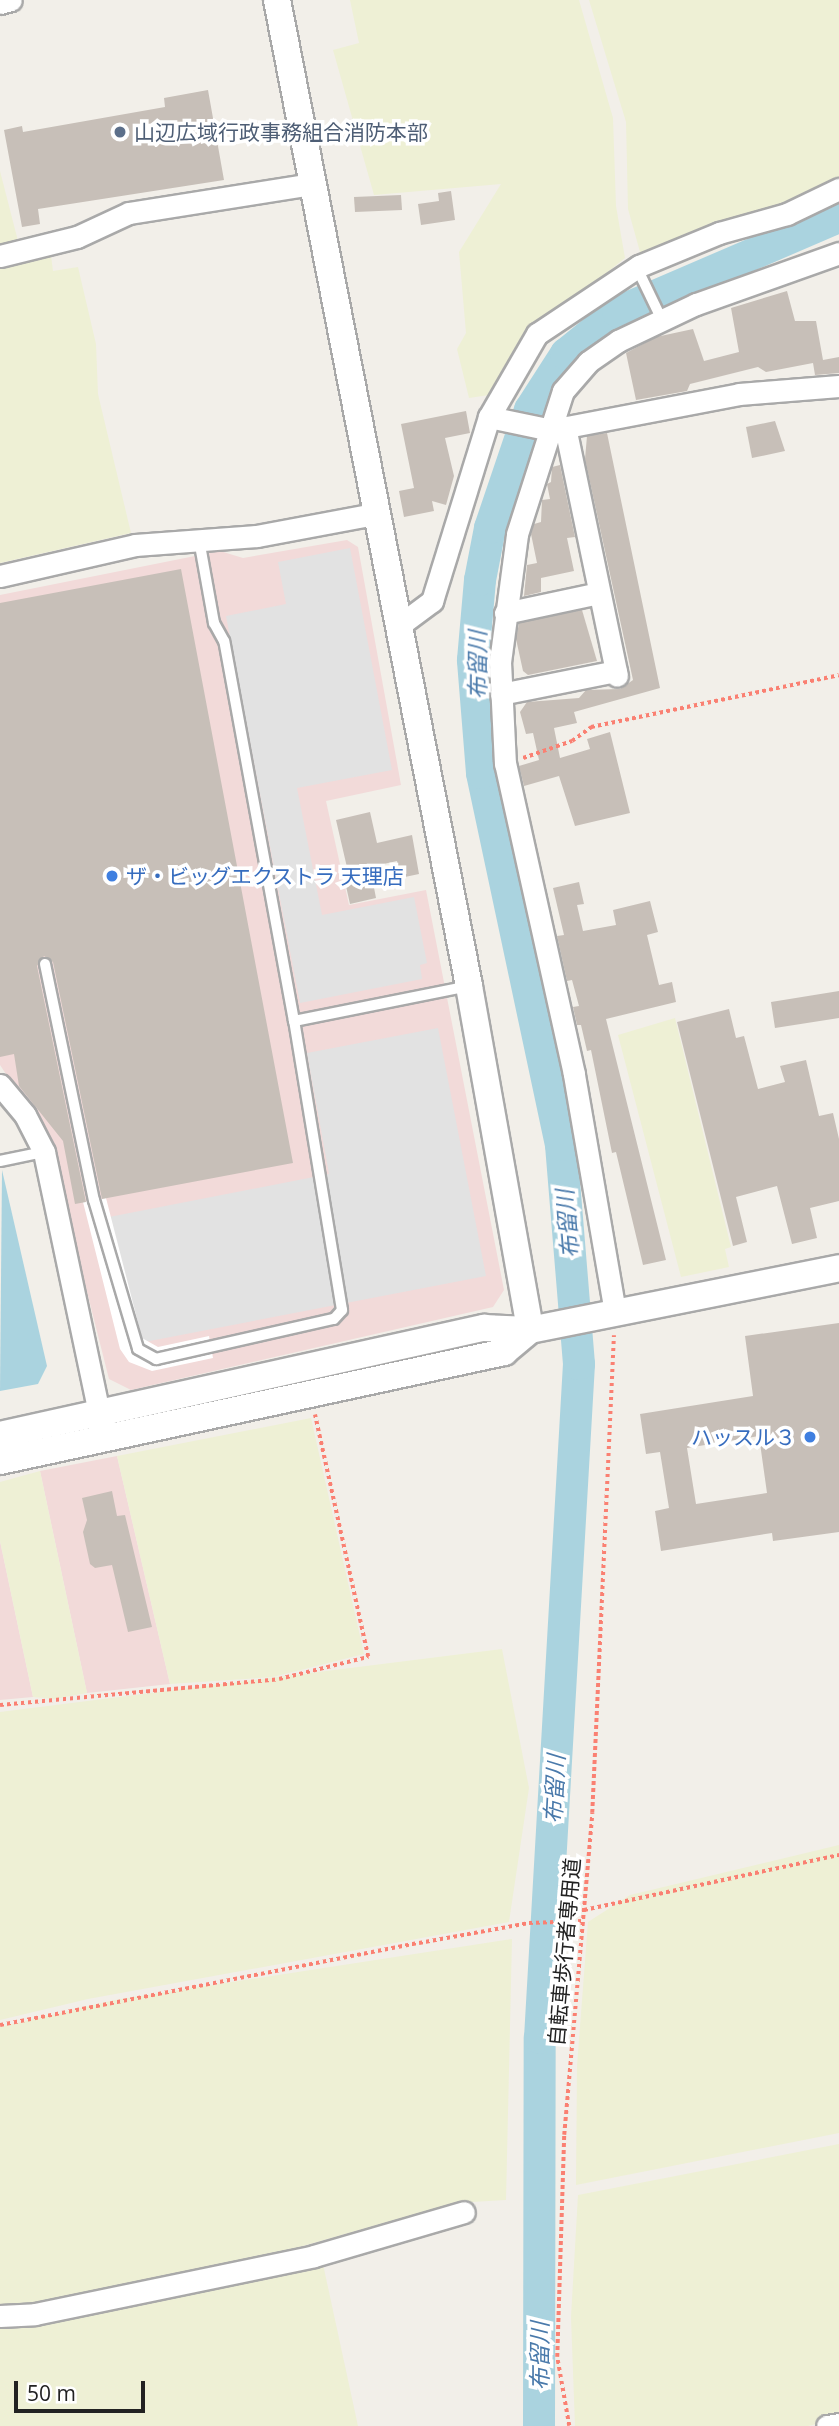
<!DOCTYPE html>
<html>
<head>
<meta charset="utf-8">
<style>
  body { margin:0 }
  #map { position:relative; width:839px; height:2426px; overflow:hidden; background:#f2efe9; font-family:"Open Sans","Noto Sans JP",sans-serif }
  div>[style] { position:absolute }
  [style*='--x'] { left:calc(var(--x)*1px); top:calc(var(--y)*1px); width:calc(var(--w)*1px); rotate:calc(var(--a)*1deg) }
  .commercial>* { inset:0; background:#f2dad9 }
  .farmland>* { inset:0; background:#eef0d5 }
  .parking>* { inset:0; background:#e2e2e2 }
  .water>* { inset:0; background:#aad3df }
  .pier>* { inset:0; background:#fff }
  .river>* { height:32px; margin:-16px; padding:0 16px; transform-origin:16px; border-radius:16px; background:#aad3df }
  .building>* { inset:0; background:#c7bfb8 }
  .path>* { height:3.5px; margin-top:-1.75px; transform-origin:0; background:repeating-linear-gradient(90deg,#fa8072 0 3.5px,transparent 0 7px) }
  .roads { filter:drop-shadow(2px 0 #a9a9a9) drop-shadow(-2px 0 #a9a9a9) drop-shadow(0 2px #a9a9a9) drop-shadow(0 -2px #a9a9a9) }
  .service>* { height:10px; margin:-5px; padding:0 5px; transform-origin:5px; border-radius:5px; background:#fff }
  .minor>* { height:21px; margin:-10.5px; padding:0 10.5px; transform-origin:10.5px; border-radius:10.5px; background:#fff }
  .tertiary>* { height:26px; margin:-13px; padding:0 13px; transform-origin:13px; border-radius:13px; background:#fff }
  .dots>* { width:19px; height:19px; translate:-50% -50%; box-sizing:border-box; border:4px solid #fff; border-radius:50% }
  span { translate:-50% -50%; white-space:nowrap; text-align:center; line-height:1.15; -webkit-text-stroke:7px #fff; paint-order:stroke }
  .service-label { font-size:21px; color:#4e5e75 }
  .left { translate:0 -50%; text-align:left }
  .shop-label { font-size:21px; color:#366cbe }
  .right { translate:-100% -50%; text-align:right }
  .street-label { font-size:21px; color:#222 }
  .water-label { font-size:23px; color:#4a7aab; font-style:italic }
  .scale { position:absolute; left:14px; top:2381px; width:131px; height:32px; box-sizing:border-box; border:4px solid #222; border-top:0; padding-left:9px; font-size:21px; line-height:24px; white-space:nowrap; color:#222; -webkit-text-stroke:5px #fff; paint-order:stroke }
</style>
</head>
<body>
<div id="map">
  <div class="commercial">
    <div style="clip-path:polygon(347px 540px,358px 547px,401px 785px,326px 801px,349px 905px,426px 890px,504px 1290px,493px 1307px,131px 1390px,109px 1379px,48px 1137px,0 1065px,0 595px,220px 551px,243px 558px)"></div>
    <div style="clip-path:polygon(117px 1456px,170px 1684px,87px 1693px,40px 1471px)"></div>
    <div style="clip-path:polygon(0 1541px,33px 1697px,0 1700px)"></div>
  </div>
  <div class="farmland">
    <div style="clip-path:polygon(350px 0,579px 0,613px 118px,616px 206px,625px 258px,531px 334px,503px 368px,489px 395px,469px 398px,457px 349px,466px 333px,459px 252px,501px 184px,374px 195px,333px 50px,359px 43px)"></div>
    <div style="clip-path:polygon(589px 0,839px 0,839px 179px,630px 267px,640px 252px,628px 209px,626px 122px)"></div>
    <div style="clip-path:polygon(0 171px,19px 245px,0 249px)"></div>
    <div style="clip-path:polygon(50px 248px,53px 271px,78px 267px,96px 344px,98px 394px,131px 533px,0 563px,0 258px)"></div>
    <div style="clip-path:polygon(675px 1018px,731px 1247px,725px 1249px,729px 1267px,681px 1277px,618px 1035px)"></div>
    <div style="clip-path:polygon(311px 1418px,364px 1654px,273px 1677px,170px 1684px,117px 1456px)"></div>
    <div style="clip-path:polygon(40px 1471px,87px 1693px,54px 1699px,33px 1697px,0 1541px,0 1482px)"></div>
    <div style="clip-path:polygon(502px 1649px,529px 1788px,509px 1922px,88px 1999px,0 2020px,0 1712px)"></div>
    <div style="clip-path:polygon(839px 1845px,839px 2133px,576px 2185px,577px 2066px,588px 1922px,630px 1895px)"></div>
    <div style="clip-path:polygon(512px 1939px,506px 2200px,455px 2203px,161px 2286px,0 2312px,0 2027px,115px 2000px)"></div>
    <div style="clip-path:polygon(839px 2144px,839px 2419px,808px 2426px,575px 2426px,571px 2317px,578px 2195px)"></div>
    <div style="clip-path:polygon(321px 2255px,358px 2426px,0 2426px,0 2324px)"></div>
  </div>
  <div class="parking">
    <div style="clip-path:polygon(350px 548px,392px 770px,297px 788px,322px 915px,414px 897px,427px 963px,420px 965px,422px 979px,300px 1003px,226px 616px,286px 604px,278px 562px)"></div>
    <div style="clip-path:polygon(438px 1028px,486px 1276px,129px 1345px,104px 1218px,329px 1174px,307px 1053px)"></div>
  </div>
  <div class="water">
    <div style="clip-path:polygon(2px 1170px,47px 1366px,38px 1384px,0 1391px)"></div>
  </div>
  <div class="pier">
    <div style="clip-path:polygon(106px 1198px,142px 1338px,158px 1347px,209px 1336px,213px 1358px,152px 1371px,129px 1362px,120px 1349px,83px 1202px)"></div>
  </div>
  <div class="river">
    <div style="--x:539;--y:2426;--w:388;--a:-89.9"></div>
    <div style="--x:540;--y:2038;--w:675;--a:-86.69"></div>
    <div style="--x:579;--y:1364;--w:220;--a:-94.7"></div>
    <div style="--x:561;--y:1145;--w:380;--a:-102"></div>
    <div style="--x:482;--y:773;--w:113;--a:-94.6"></div>
    <div style="--x:473;--y:660;--w:80;--a:-85"></div>
    <div style="--x:480;--y:580;--w:53;--a:-79.1"></div>
    <div style="--x:490;--y:528;--w:125;--a:-71.3"></div>
    <div style="--x:530;--y:410;--w:67;--a:-57.3"></div>
    <div style="--x:566;--y:354;--w:67;--a:-38.9"></div>
    <div style="--x:618;--y:312;--w:241;--a:-23.3"></div>
  </div>
  <div class="building">
    <div style="clip-path:polygon(208px 90px,224px 180px,38px 209px,40px 224px,22px 227px,4px 130px,22px 126px,23px 132px,165px 107px,164px 98px)"></div>
    <div style="clip-path:polygon(451px 191px,455px 220px,421px 225px,418px 204px,439px 201px,438px 193px)"></div>
    <div style="clip-path:polygon(401px 195px,402px 210px,355px 212px,354px 197px)"></div>
    <div style="clip-path:polygon(787px 291px,795px 321px,816px 321px,823px 360px,839px 357px,839px 373px,815px 375px,813px 363px,766px 372px,758px 367px,690px 384px,687px 391px,636px 400px,626px 353px,656px 337px,693px 329px,704px 361px,739px 352px,731px 308px)"></div>
    <div style="clip-path:polygon(466px 411px,470px 433px,445px 438px,454px 476px,446px 505px,432px 501px,434px 511px,404px 517px,399px 491px,414px 488px,401px 424px)"></div>
    <div style="clip-path:polygon(775px 421px,785px 451px,752px 458px,746px 427px)"></div>
    <div style="clip-path:polygon(607px 433px,660px 688px,574px 712px,577px 723px,554px 728px,560px 758px,590px 749px,587px 739px,610px 732px,630px 813px,575px 826px,559px 776px,524px 786px,519px 766px,539px 760px,533px 733px,526px 734px,520px 712px,527px 702px,579px 698px,586px 690px,620px 689px,633px 680px,585px 459px,587px 436px)"></div>
    <div style="clip-path:polygon(560px 465px,575px 537px,567px 538px,574px 571px,541px 578px,541px 592px,524px 596px,527px 565px,537px 563px,531px 534px,534px 524px,541px 522px,542px 500px,550px 499px,547px 484px,551px 482px,552px 467px)"></div>
    <div style="clip-path:polygon(181px 569px,293px 1163px,102px 1199px,53px 962px,44px 956px,37px 966px,86px 1202px,75px 1204px,63px 1141px,19px 1086px,14px 1054px,0 1057px,0 603px)"></div>
    <div style="clip-path:polygon(582px 610px,597px 661px,528px 675px,523px 671px,516px 639px,519px 623px)"></div>
    <div style="clip-path:polygon(370px 812px,377px 843px,412px 835px,419px 874px,400px 878px,397px 861px,370px 867px,376px 898px,350px 904px,344px 877px,349px 876px,336px 820px)"></div>
    <div style="clip-path:polygon(579px 882px,584px 904px,577px 905px,583px 931px,616px 925px,613px 910px,650px 901px,658px 932px,647px 935px,659px 985px,672px 982px,676px 1002px,606px 1019px,666px 1260px,643px 1265px,616px 1152px,612px 1153px,591px 1050px,587px 1051px,581px 1025px,577px 1025px,573px 1007px,579px 1006px,572px 980px,567px 981px,557px 936px,564px 935px,553px 888px)"></div>
    <div style="clip-path:polygon(839px 991px,839px 1018px,775px 1028px,771px 1002px)"></div>
    <div style="clip-path:polygon(729px 1009px,736px 1038px,744px 1036px,758px 1089px,785px 1082px,780px 1066px,806px 1060px,819px 1116px,833px 1113px,839px 1139px,839px 1201px,810px 1208px,817px 1238px,792px 1244px,777px 1186px,736px 1197px,747px 1242px,733px 1246px,677px 1022px)"></div>
    <div style="clip-path:polygon(evenodd,839px 1323px,839px 1532px,773px 1541px,772px 1533px,661px 1551px,655px 1511px,669px 1508px,660px 1452px,646px 1454px,640px 1414px,753px 1396px,745px 1336px,839px 1323px,759px 1436px,767px 1493px,696px 1504px,687px 1448px,759px 1436px)"></div>
    <div style="clip-path:polygon(112px 1491px,117px 1516px,125px 1515px,152px 1627px,128px 1632px,112px 1565px,95px 1568px,90px 1564px,83px 1532px,87px 1520px,82px 1498px)"></div>
  </div>
  <div class="path">
    <div style="--x:523;--y:758;--w:52;--a:-19.1"></div>
    <div style="--x:572;--y:741;--w:24;--a:-36"></div>
    <div style="--x:591;--y:727;--w:253;--a:-11.8"></div>
    <div style="--x:0;--y:1705;--w:280;--a:-5.3"></div>
    <div style="--x:279;--y:1679;--w:92;--a:-13.9"></div>
    <div style="--x:368;--y:1657;--w:248;--a:-102.4"></div>
    <div style="--x:584;--y:1910;--w:261;--a:-12.2"></div>
    <div style="--x:0;--y:2025;--w:427;--a:-11.1"></div>
    <div style="--x:419;--y:1943;--w:112;--a:-10.3"></div>
    <div style="--x:529;--y:1923;--w:54;--a:-2.1"></div>
    <div style="--x:569;--y:2426;--w:70;--a:-99.9"></div>
    <div style="--x:557;--y:2357;--w:222;--a:-88.2"></div>
    <div style="--x:564;--y:2135;--w:323;--a:-85"></div>
    <div style="--x:592;--y:1813;--w:478;--a:-87.4"></div>
  </div>
  <div class="roads">
    <div class="service">
      <div style="--x:637;--y:268;--w:60;--a:64.3"></div>
      <div style="--x:45;--y:964;--w:241;--a:78.3"></div>
      <div style="--x:94;--y:1200;--w:155;--a:73.5"></div>
      <div style="--x:138;--y:1349;--w:21;--a:29"></div>
      <div style="--x:156;--y:1359;--w:182;--a:-12.7"></div>
      <div style="--x:334;--y:1319;--w:12;--a:-48"></div>
      <div style="--x:342;--y:1310;--w:293;--a:-99.4"></div>
      <div style="--x:294;--y:1021;--w:386;--a:-100.4"></div>
      <div style="--x:224;--y:641;--w:21;--a:-119"></div>
      <div style="--x:214;--y:623;--w:84;--a:-100.2"></div>
      <div style="--x:294;--y:1021;--w:178;--a:-11.3"></div>
      <div style="--x:0;--y:1161;--w:45;--a:-11.6"></div>
    </div>
    <div class="minor">
      <div style="--x:0;--y:3;--w:11;--a:-15"></div>
      <div style="--x:0;--y:256;--w:79;--a:-13.9"></div>
      <div style="--x:77;--y:237;--w:57;--a:-24.8"></div>
      <div style="--x:129;--y:213;--w:185;--a:-9"></div>
      <div style="--x:489;--y:417;--w:63;--a:11.8"></div>
      <div style="--x:551;--y:430;--w:191;--a:-10.8"></div>
      <div style="--x:739;--y:394;--w:100;--a:-4.6"></div>
      <div style="--x:565;--y:427;--w:254;--a:78.2"></div>
      <div style="--x:0;--y:576;--w:139;--a:-12.9"></div>
      <div style="--x:135;--y:545;--w:122;--a:-4.2"></div>
      <div style="--x:257;--y:536;--w:119;--a:-10.6"></div>
      <div style="--x:505;--y:613;--w:96;--a:-12"></div>
      <div style="--x:397;--y:627;--w:44;--a:-36.6"></div>
      <div style="--x:432;--y:601;--w:193;--a:-72.8"></div>
      <div style="--x:489;--y:417;--w:96;--a:-60"></div>
      <div style="--x:537;--y:334;--w:123;--a:-33.7"></div>
      <div style="--x:639;--y:266;--w:87;--a:-22.4"></div>
      <div style="--x:719;--y:233;--w:71;--a:-15.6"></div>
      <div style="--x:787;--y:214;--w:58;--a:-25.7"></div>
      <div style="--x:501;--y:694;--w:117;--a:-11.3"></div>
      <div style="--x:0;--y:1085;--w:39;--a:50"></div>
      <div style="--x:25;--y:1115;--w:42;--a:62.8"></div>
      <div style="--x:44;--y:1152;--w:282;--a:78.1"></div>
      <div style="--x:615;--y:1312;--w:242;--a:-99.8"></div>
      <div style="--x:574;--y:1074;--w:318;--a:-102.5"></div>
      <div style="--x:505;--y:764;--w:102;--a:-92.8"></div>
      <div style="--x:500;--y:662;--w:129;--a:-82.4"></div>
      <div style="--x:517;--y:534;--w:150;--a:-72.2"></div>
      <div style="--x:563;--y:391;--w:38;--a:-49"></div>
      <div style="--x:588;--y:362;--w:37;--a:-35"></div>
      <div style="--x:618;--y:341;--w:86;--a:-25.4"></div>
      <div style="--x:696;--y:304;--w:152;--a:-19.6"></div>
      <div style="--x:0;--y:2316;--w:35;--a:-3"></div>
      <div style="--x:35;--y:2314;--w:285;--a:-11.7"></div>
      <div style="--x:314;--y:2256;--w:156;--a:-16.3"></div>
      <div style="--x:827;--y:2426;--w:12;--a:-9"></div>
    </div>
    <div class="tertiary">
      <div style="--x:277;--y:0;--w:1005;--a:78.98"></div>
      <div style="--x:469;--y:986;--w:349;--a:79.9"></div>
      <div style="--x:0;--y:1435;--w:496;--a:-12.5"></div>
      <div style="--x:484;--y:1328;--w:46;--a:2.5"></div>
      <div style="--x:530;--y:1330;--w:315;--a:-11.3"></div>
      <div style="--x:0;--y:1461;--w:516;--a:-12.2"></div>
      <div style="--x:504;--y:1352;--w:34;--a:-40"></div>
    </div>
  </div>
  <div class="dots">
    <div style="left:120px;top:132px;background:#5c6f8a"></div>
    <div style="left:112px;top:876px;background:#3f7fe0"></div>
    <div style="left:810px;top:1437px;background:#3f7fe0"></div>
  </div>
  <div class="service-label">
    <span class="left" style="left:134px;top:132px">山辺広域行政事務組合消防本部</span>
  </div>
  <div class="shop-label">
    <span class="left" style="left:126px;top:876px">ザ・ビッグエクストラ 天理店</span>
    <span class="right" style="left:796px;top:1437px">ハッスル３</span>
  </div>
  <div class="street-label">
    <span style="left:564px;top:1952px;rotate:-85deg">自転車歩行者専用道</span>
  </div>
  <div class="water-label">
    <span style="left:477px;top:665px;rotate:-90deg">布留川</span>
    <span style="left:567px;top:1224px;rotate:-95deg">布留川</span>
    <span style="left:554px;top:1789px;rotate:-87deg">布留川</span>
    <span style="left:539px;top:2356px;rotate:-90deg">布留川</span>
  </div>
  <div class="scale">50 m</div>
</div>
</body>
</html>
